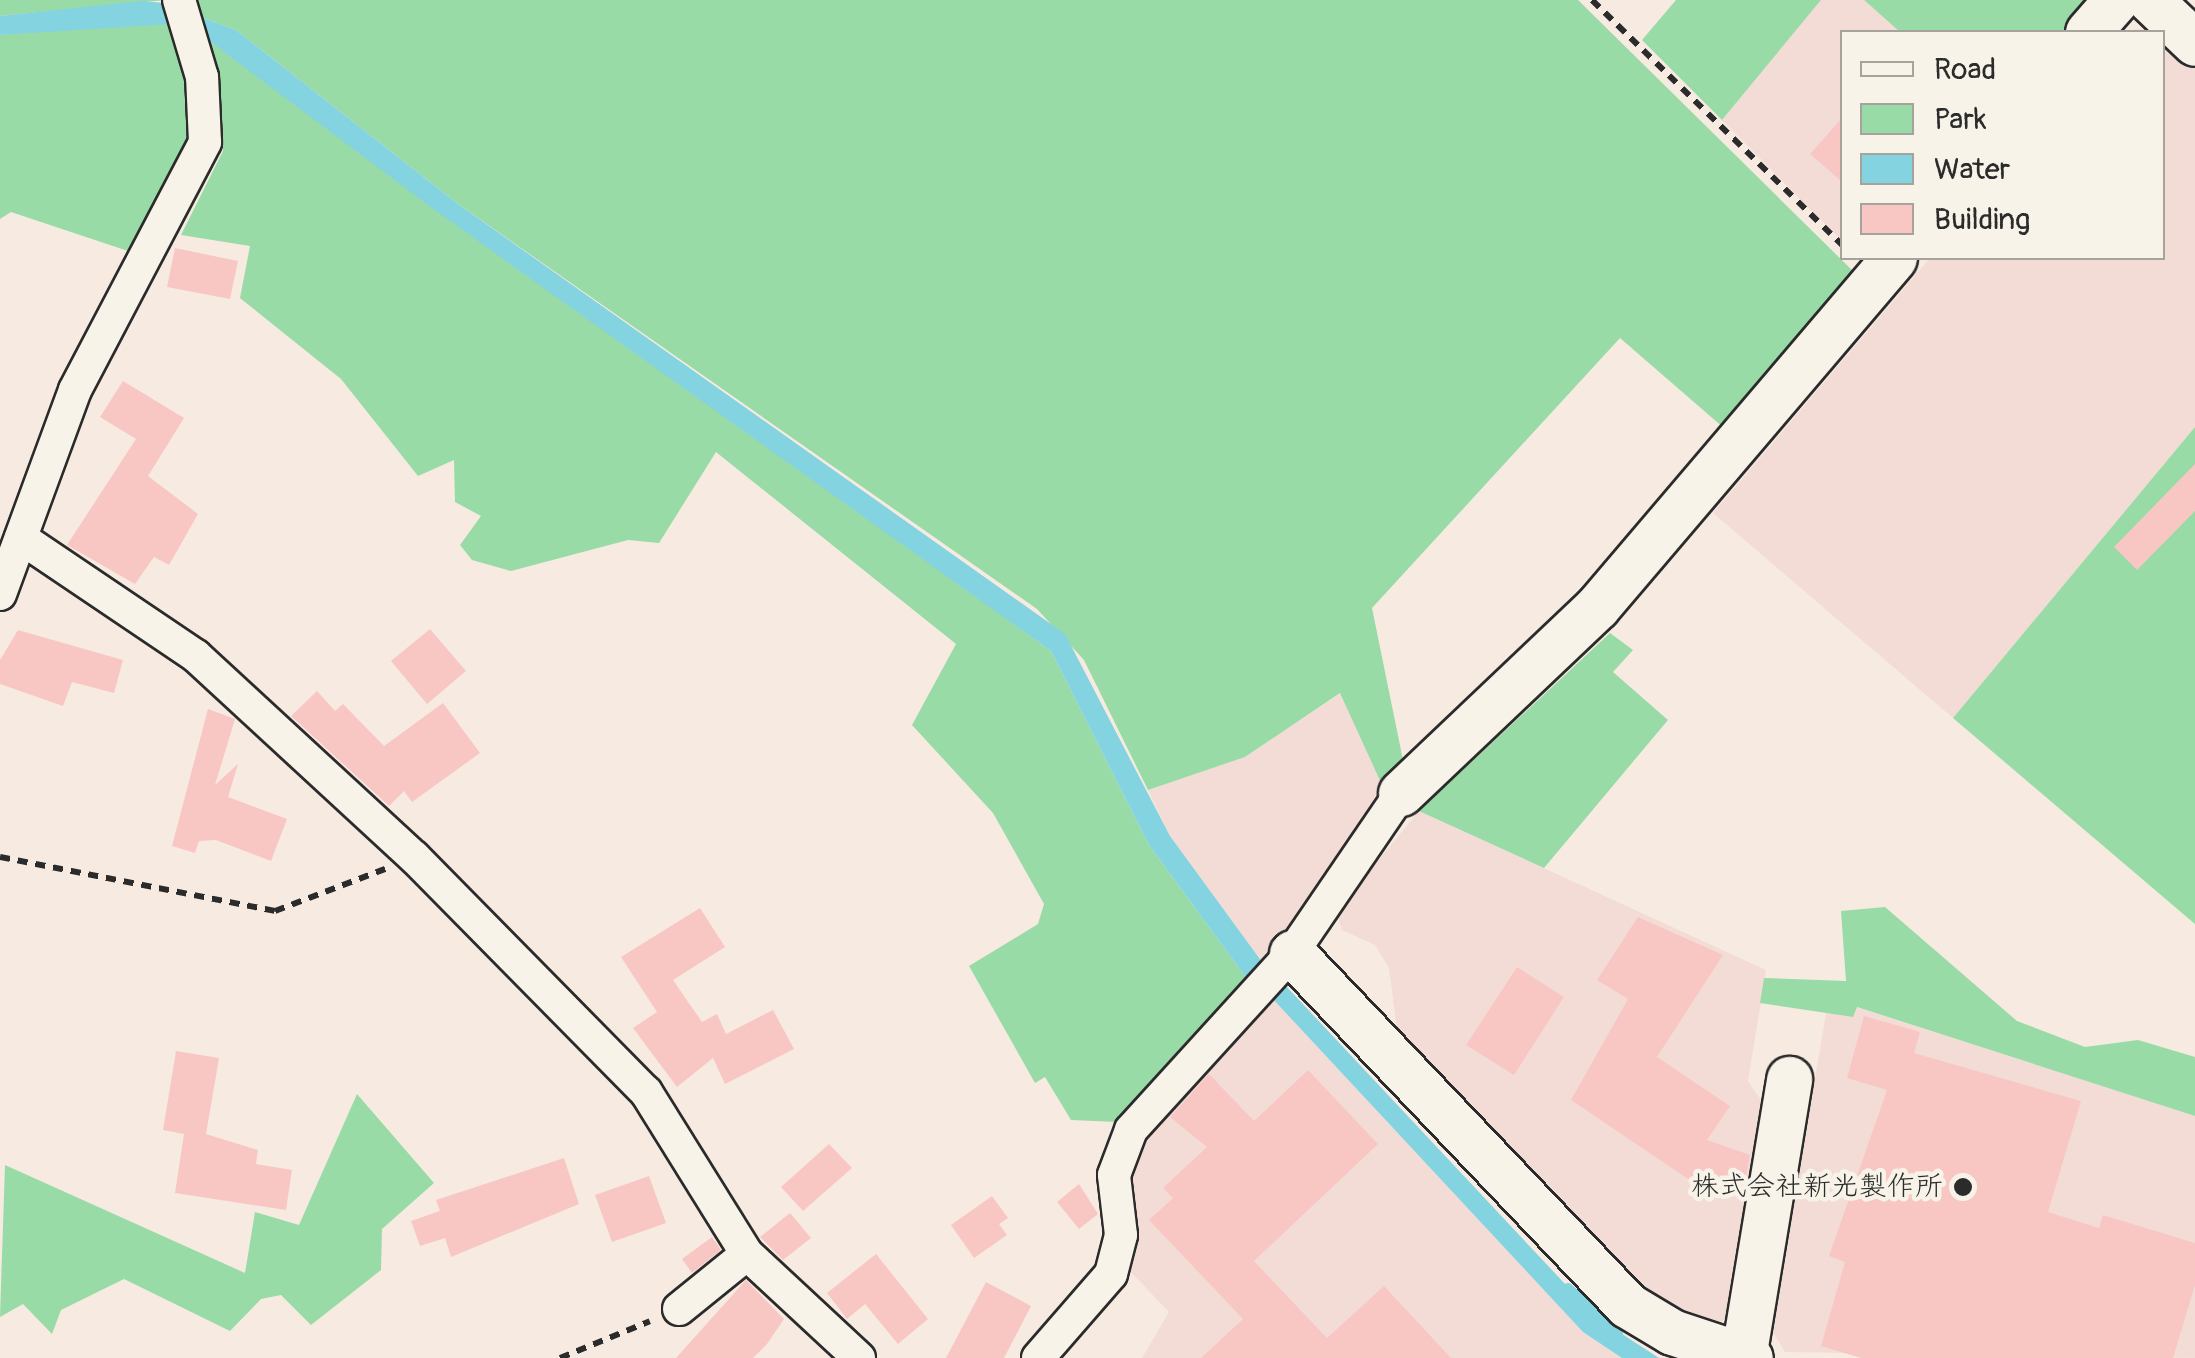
<!DOCTYPE html>
<html>
<head>
<meta charset="utf-8">
<style>
  body { margin:0 }
  #map { position:relative; width:2195px; height:1358px; overflow:hidden; background:#f7eae1; font-family:Pangolin,"Klee One",sans-serif }
  div>[style] { position:absolute }
  [style*='--x'] { left:calc(var(--x)*1px); top:calc(var(--y)*1px); width:calc(var(--w)*1px); rotate:calc(var(--a)*1deg) }
  .built>* { inset:0; background:#f3dcd5 }
  .green>* { inset:0; background:#99dba6 }
  .water>* { inset:0; background:#84d3e1 }
  .stream>* { height:10px; margin:-5px; padding:0 5px; transform-origin:5px; border-radius:5px; background:#84d3e1 }
  .building>* { inset:0; background:#f8c7c4 }
  .path>* { height:6px; margin-top:-3px; transform-origin:0; background:repeating-linear-gradient(90deg,#2b2b2b 0 10px,transparent 0 18px) }
  .roads { filter:drop-shadow(2px 0 #2b2b2b) drop-shadow(-2px 0 #2b2b2b) drop-shadow(0 2px #2b2b2b) drop-shadow(0 -2px #2b2b2b) }
  .street>* { height:32px; margin:-16px; padding:0 16px; transform-origin:16px; border-radius:16px; background:#f7f3e8 }
  .secondary>* { height:45px; margin:-22.5px; padding:0 22.5px; transform-origin:22.5px; border-radius:22.5px; background:#f7f3e8 }
  .dots>* { width:28px; height:28px; translate:-50% -50%; box-sizing:border-box; border:5px solid #f7f3e8; border-radius:50% }
  span { translate:-50% -50%; white-space:nowrap; text-align:center; line-height:1.15; -webkit-text-stroke:9px #f7f3e8; paint-order:stroke }
  .poi-label { font-size:28px; color:#2b2b2b }
  .right { translate:-100% -50%; text-align:right }
  .legend { position:absolute; left:1840px; top:30px; width:325px; height:230px; box-sizing:border-box; background:#f7f3e8; border:2px solid #a5a39c; margin:0; padding:12px 18px; list-style:none; font-size:30px; color:#2b2b2b }
  .legend li { display:flex; align-items:center; gap:20px; height:50px }
  .legend b { width:50px; border:2px solid #a5a39c }
</style>
</head>
<body>
<div id="map">
  <div class="built">
    <div style="clip-path:polygon(1821px 0,1864px 0,1900px 32px,1842px 32px,1842px 241px,1722px 120px)"></div>
    <div style="clip-path:polygon(2160px 26px,2195px 60px,2195px 427px,1953px 718px,1713px 513px,1930px 258px,2162px 258px,2162px 32px,2122px 32px)"></div>
    <div style="clip-path:polygon(1341px 693px,1382px 785px,1303px 920px,1262px 962px,1170px 836px,1148px 790px,1245px 757px)"></div>
    <div style="clip-path:polygon(1419px 811px,1766px 970px,1748px 1081px,1765px 1106px,1730px 1316px,1710px 1328px,1635px 1285px,1397px 1031px,1389px 968px,1375px 945px,1342px 930px,1336px 911px)"></div>
    <div style="clip-path:polygon(1271px 997px,1583px 1332px,1622px 1358px,1142px 1358px,1169px 1312px,1125px 1266px,1124px 1178px,1136px 1144px)"></div>
    <div style="clip-path:polygon(1856px 1007px,2195px 1116px,2195px 1358px,1785px 1352px,1773px 1332px,1826px 1013px,1853px 1017px)"></div>
  </div>
  <div class="green">
    <div style="clip-path:polygon(0 0,166px 0,0 16px)"></div>
    <div style="clip-path:polygon(190px 0,1578px 0,1858px 276px,1725px 429px,1620px 338px,1372px 608px,1404px 765px,1382px 785px,1340px 693px,1245px 757px,1148px 790px,1084px 660px,1037px 609px,458px 204px,236px 30px,195px 15px)"></div>
    <div style="clip-path:polygon(1676px 0,1821px 0,1722px 120px,1642px 40px)"></div>
    <div style="clip-path:polygon(1864px 0,2092px 0,2064px 32px,1900px 32px)"></div>
    <div style="clip-path:polygon(142px 21px,175px 25px,195px 121px,187px 164px,140px 255px,11px 212px,0 219px,0 35px)"></div>
    <div style="clip-path:polygon(204px 37px,1051px 651px,1149px 845px,1247px 979px,1117px 1122px,1071px 1120px,1045px 1077px,1035px 1083px,969px 966px,1038px 924px,1044px 904px,993px 813px,912px 725px,956px 644px,716px 452px,659px 543px,628px 540px,511px 571px,472px 560px,460px 545px,481px 516px,455px 502px,454px 460px,418px 476px,341px 379px,240px 298px,250px 246px,181px 235px,223px 151px)"></div>
    <div style="clip-path:polygon(2195px 427px,2195px 924px,1953px 718px)"></div>
    <div style="clip-path:polygon(1610px 633px,1633px 650px,1613px 672px,1668px 720px,1544px 868px,1419px 811px)"></div>
    <div style="clip-path:polygon(1885px 907px,2017px 1021px,2085px 1047px,2138px 1040px,2195px 1057px,2195px 1116px,1857px 1007px,1853px 1017px,1760px 1003px,1764px 978px,1846px 981px,1841px 911px)"></div>
    <div style="clip-path:polygon(357px 1094px,434px 1183px,382px 1229px,381px 1270px,311px 1325px,281px 1295px,261px 1299px,230px 1331px,124px 1279px,61px 1310px,52px 1334px,23px 1304px,0 1317px,5px 1165px,245px 1273px,255px 1212px,299px 1225px)"></div>
  </div>
  <div class="water">
    <div style="clip-path:polygon(142px 1px,165px 3px,171px 24px,0 35px,0 16px)"></div>
    <div style="clip-path:polygon(198px 16px,236px 30px,458px 204px,1065px 634px,1170px 836px,1262px 962px,1247px 979px,1149px 845px,1051px 651px,432px 208px,204px 37px)"></div>
    <div style="clip-path:polygon(1284px 984px,1596px 1317px,1659px 1358px,1622px 1358px,1583px 1332px,1271px 997px)"></div>
  </div>
  <div class="stream">
    <div style="--x:1568;--y:1288;--w:68;--a:42.6"></div>
  </div>
  <div class="building">
    <div style="clip-path:polygon(1842px 118px,1842px 182px,1810px 154px)"></div>
    <div style="clip-path:polygon(175px 248px,238px 261px,230px 299px,167px 287px)"></div>
    <div style="clip-path:polygon(123px 381px,184px 418px,148px 476px,198px 514px,169px 565px,154px 557px,135px 584px,67px 545px,136px 439px,100px 417px)"></div>
    <div style="clip-path:polygon(2195px 464px,2195px 511px,2137px 570px,2114px 547px)"></div>
    <div style="clip-path:polygon(430px 629px,466px 671px,427px 704px,391px 661px)"></div>
    <div style="clip-path:polygon(18px 630px,123px 660px,114px 693px,72px 682px,63px 706px,0 684px,0 660px)"></div>
    <div style="clip-path:polygon(317px 691px,335px 711px,343px 704px,384px 746px,443px 703px,480px 753px,412px 802px,404px 791px,389px 806px,291px 716px)"></div>
    <div style="clip-path:polygon(208px 709px,235px 719px,215px 785px,238px 764px,228px 797px,287px 819px,271px 861px,216px 840px,199px 841px,195px 853px,172px 846px)"></div>
    <div style="clip-path:polygon(700px 908px,725px 947px,673px 980px,702px 1022px,717px 1014px,726px 1034px,773px 1010px,794px 1049px,725px 1084px,713px 1058px,677px 1087px,633px 1028px,657px 1012px,621px 957px)"></div>
    <div style="clip-path:polygon(1638px 917px,1723px 955px,1657px 1057px,1730px 1106px,1707px 1140px,1750px 1155px,1743px 1193px,1697px 1185px,1571px 1100px,1628px 999px,1597px 980px)"></div>
    <div style="clip-path:polygon(1517px 967px,1564px 997px,1514px 1075px,1466px 1045px)"></div>
    <div style="clip-path:polygon(1864px 1016px,1920px 1032px,1914px 1053px,2081px 1101px,2048px 1212px,2099px 1228px,2103px 1215px,2195px 1243px,2195px 1285px,2173px 1358px,1861px 1358px,1821px 1346px,1845px 1262px,1829px 1256px,1887px 1090px,1847px 1078px)"></div>
    <div style="clip-path:polygon(176px 1051px,219px 1058px,206px 1134px,258px 1150px,256px 1164px,292px 1170px,286px 1210px,175px 1193px,184px 1134px,163px 1130px)"></div>
    <div style="clip-path:polygon(1308px 1070px,1378px 1144px,1254px 1261px,1327px 1338px,1384px 1286px,1451px 1358px,1201px 1358px,1243px 1319px,1149px 1220px,1173px 1198px,1163px 1188px,1207px 1147px,1170px 1117px,1209px 1074px,1254px 1121px)"></div>
    <div style="clip-path:polygon(829px 1144px,852px 1168px,803px 1211px,781px 1187px)"></div>
    <div style="clip-path:polygon(564px 1158px,579px 1204px,451px 1257px,445px 1238px,420px 1246px,411px 1221px,440px 1211px,436px 1200px)"></div>
    <div style="clip-path:polygon(649px 1176px,666px 1223px,612px 1242px,595px 1195px)"></div>
    <div style="clip-path:polygon(1079px 1184px,1098px 1214px,1079px 1229px,1057px 1202px)"></div>
    <div style="clip-path:polygon(992px 1196px,1008px 1218px,999px 1224px,1007px 1235px,974px 1258px,951px 1225px)"></div>
    <div style="clip-path:polygon(790px 1213px,811px 1238px,783px 1260px,760px 1237px)"></div>
    <div style="clip-path:polygon(712px 1237px,721px 1250px,692px 1273px,682px 1259px)"></div>
    <div style="clip-path:polygon(876px 1254px,928px 1319px,898px 1344px,865px 1304px,847px 1319px,827px 1293px)"></div>
    <div style="clip-path:polygon(746px 1280px,784px 1319px,767px 1344px,753px 1358px,676px 1358px)"></div>
    <div style="clip-path:polygon(986px 1282px,1031px 1306px,1004px 1358px,946px 1358px)"></div>
  </div>
  <div class="path">
    <div style="--x:1592;--y:0;--w:350;--a:44.4"></div>
    <div style="--x:0;--y:857;--w:280;--a:11.1"></div>
    <div style="--x:275;--y:911;--w:118;--a:-20.9"></div>
    <div style="--x:560;--y:1358;--w:97;--a:-22.3"></div>
  </div>
  <div class="roads">
    <div class="street">
      <div style="--x:21;--y:538;--w:211;--a:34"></div>
      <div style="--x:196;--y:656;--w:297;--a:42.7"></div>
      <div style="--x:414;--y:857;--w:330;--a:45.4"></div>
      <div style="--x:646;--y:1092;--w:191;--a:58.1"></div>
      <div style="--x:747;--y:1254;--w:153;--a:42.9"></div>
      <div style="--x:0;--y:594;--w:217;--a:-69.8"></div>
      <div style="--x:75;--y:390;--w:280;--a:-62.3"></div>
      <div style="--x:205;--y:142;--w:65;--a:-92.6"></div>
      <div style="--x:202;--y:77;--w:80;--a:-106.6"></div>
      <div style="--x:679;--y:1309;--w:87;--a:-39"></div>
      <div style="--x:1038;--y:1358;--w:111;--a:-49"></div>
      <div style="--x:1111;--y:1274;--w:40;--a:-75.6"></div>
      <div style="--x:1121;--y:1235;--w:60;--a:-96.7"></div>
      <div style="--x:1114;--y:1175;--w:48;--a:-69.3"></div>
      <div style="--x:1131;--y:1130;--w:239;--a:-47.7"></div>
      <div style="--x:1292;--y:953;--w:194;--a:-55.7"></div>
    </div>
    <div class="secondary">
      <div style="--x:2150;--y:0;--w:62;--a:43.7"></div>
      <div style="--x:2088;--y:32;--w:43;--a:-48.8"></div>
      <div style="--x:1401;--y:793;--w:270;--a:-43.5"></div>
      <div style="--x:1597;--y:607;--w:458;--a:-49.6"></div>
      <div style="--x:1292;--y:953;--w:486;--a:46.4"></div>
      <div style="--x:1627;--y:1305;--w:52;--a:31"></div>
      <div style="--x:1672;--y:1332;--w:82;--a:18.4"></div>
      <div style="--x:1743;--y:1358;--w:283;--a:-80.6"></div>
    </div>
  </div>
  <div class="dots">
    <div style="left:1963px;top:1187px;background:#2b2b2b"></div>
  </div>
  <div class="poi-label">
    <span class="right" style="left:1943px;top:1187px">株式会社新光製作所</span>
  </div>
  <ul class="legend">
  <li><b style="height:12px;background:#f7f3e8"></b>Road</li>
  <li><b style="height:28px;background:#99dba6"></b>Park</li>
  <li><b style="height:28px;background:#84d3e1"></b>Water</li>
  <li><b style="height:28px;background:#f8c7c4"></b>Building</li>
  </ul>
</div>
</body>
</html>
